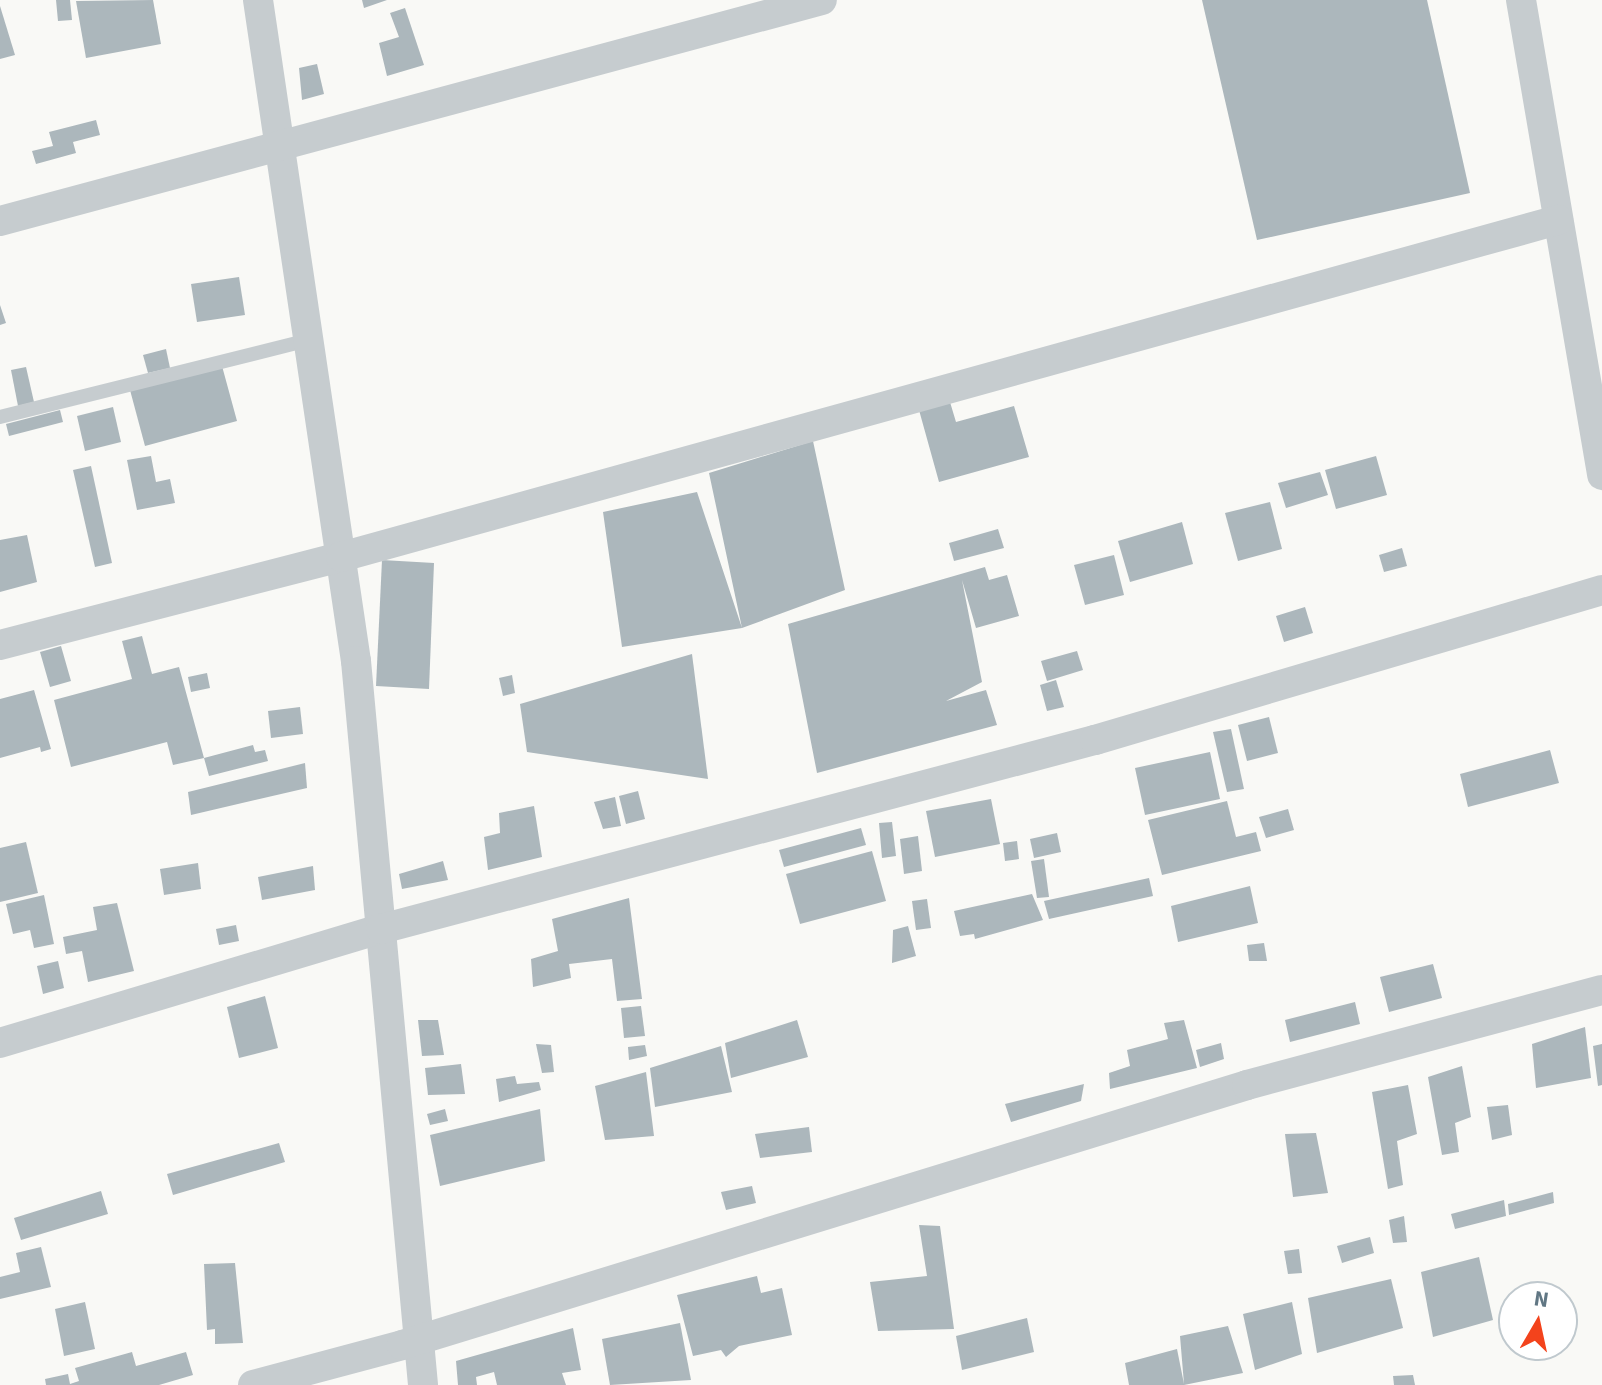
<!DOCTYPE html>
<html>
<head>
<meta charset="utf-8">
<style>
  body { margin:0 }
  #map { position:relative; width:1602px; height:1385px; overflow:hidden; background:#f9f9f6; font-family:"Source Sans 3",sans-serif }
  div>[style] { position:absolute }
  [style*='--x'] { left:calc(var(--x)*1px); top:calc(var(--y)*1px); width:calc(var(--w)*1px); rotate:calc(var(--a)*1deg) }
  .building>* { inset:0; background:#acb7bc }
  .lane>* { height:14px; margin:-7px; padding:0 7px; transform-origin:7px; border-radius:7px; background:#c6cccf }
  .street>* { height:30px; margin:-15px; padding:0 15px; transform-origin:15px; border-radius:15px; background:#c6cccf }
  span { translate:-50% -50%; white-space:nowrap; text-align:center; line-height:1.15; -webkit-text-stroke:8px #fff; paint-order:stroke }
  .north { position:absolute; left:1498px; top:1281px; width:80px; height:80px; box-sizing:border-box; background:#fff; border:2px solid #c0c9ce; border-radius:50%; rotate:9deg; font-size:22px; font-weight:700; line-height:32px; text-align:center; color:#617784 }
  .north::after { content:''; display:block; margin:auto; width:28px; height:36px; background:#f3431c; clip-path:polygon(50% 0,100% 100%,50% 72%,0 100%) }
</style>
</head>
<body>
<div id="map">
  <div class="building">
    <div style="clip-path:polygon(56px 0,70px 0,72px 20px,58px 21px)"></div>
    <div style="clip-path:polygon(153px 0,161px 44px,86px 58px,76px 1px)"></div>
    <div style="clip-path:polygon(362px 0,387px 0,364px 8px)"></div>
    <div style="clip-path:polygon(1202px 0,1427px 0,1470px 193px,1257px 240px)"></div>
    <div style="clip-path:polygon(0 6px,15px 55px,0 59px)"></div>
    <div style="clip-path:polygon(405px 8px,424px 65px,387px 76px,379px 43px,399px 37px,390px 13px)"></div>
    <div style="clip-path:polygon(317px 64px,324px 94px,302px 100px,299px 68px)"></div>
    <div style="clip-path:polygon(96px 120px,100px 135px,73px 142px,76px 153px,36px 164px,32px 151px,53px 146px,49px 132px)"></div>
    <div style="clip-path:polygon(239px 277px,245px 315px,197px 322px,191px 284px)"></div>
    <div style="clip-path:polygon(0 305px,6px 323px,0 325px)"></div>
    <div style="clip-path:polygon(166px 349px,170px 368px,148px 373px,143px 355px)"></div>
    <div style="clip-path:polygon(222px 366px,237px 421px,145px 446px,130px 390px)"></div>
    <div style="clip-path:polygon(26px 367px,34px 402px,18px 406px,11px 370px)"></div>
    <div style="clip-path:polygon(950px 402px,956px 422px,1014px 406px,1029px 457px,939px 482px,919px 410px)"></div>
    <div style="clip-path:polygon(113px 407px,121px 442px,85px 451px,77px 416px)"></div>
    <div style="clip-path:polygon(60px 410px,63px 422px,9px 436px,6px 424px)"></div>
    <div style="clip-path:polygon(813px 441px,845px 590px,742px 628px,622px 647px,603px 512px,697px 492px,742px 628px,709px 473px)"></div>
    <div style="clip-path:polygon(151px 456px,156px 482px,170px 479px,175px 503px,137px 510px,127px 460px)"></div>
    <div style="clip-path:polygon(1376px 456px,1387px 495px,1336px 509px,1325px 470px)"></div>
    <div style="clip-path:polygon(91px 466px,112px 563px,95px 567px,73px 470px)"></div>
    <div style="clip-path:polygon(1320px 472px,1328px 495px,1286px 508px,1278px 483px)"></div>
    <div style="clip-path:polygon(1270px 502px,1282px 549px,1238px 561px,1225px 513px)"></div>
    <div style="clip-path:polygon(1182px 522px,1193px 564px,1130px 582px,1118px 541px)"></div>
    <div style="clip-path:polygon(998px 529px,1004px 548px,954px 561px,949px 543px)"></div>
    <div style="clip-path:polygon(27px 535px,37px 582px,0 592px,0 540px)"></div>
    <div style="clip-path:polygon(1402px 548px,1407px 566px,1384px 572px,1379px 555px)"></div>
    <div style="clip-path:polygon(1114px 555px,1124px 595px,1085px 605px,1074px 565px)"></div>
    <div style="clip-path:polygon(382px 560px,434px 563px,429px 689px,376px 686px)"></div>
    <div style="clip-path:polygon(985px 567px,989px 580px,1007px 575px,1019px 616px,976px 628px,962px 580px,982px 682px,946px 701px,986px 690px,997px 725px,817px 773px,788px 624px)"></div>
    <div style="clip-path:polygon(1305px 607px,1313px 633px,1284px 642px,1276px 616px)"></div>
    <div style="clip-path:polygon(142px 636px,152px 674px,179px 667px,204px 758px,253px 745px,255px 752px,265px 750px,268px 761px,209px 776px,204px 758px,173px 765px,167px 742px,71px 767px,54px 700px,132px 679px,122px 641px)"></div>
    <div style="clip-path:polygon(61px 646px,71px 681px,50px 687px,40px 652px)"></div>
    <div style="clip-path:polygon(1077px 651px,1083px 670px,1047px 681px,1041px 661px)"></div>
    <div style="clip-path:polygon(692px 654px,708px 779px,527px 752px,520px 704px)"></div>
    <div style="clip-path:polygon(207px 673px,210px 688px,191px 692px,188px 677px)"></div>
    <div style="clip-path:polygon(512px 675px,515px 693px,503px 696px,499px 678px)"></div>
    <div style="clip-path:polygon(1056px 680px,1064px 707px,1047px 711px,1040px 685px)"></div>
    <div style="clip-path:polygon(34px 690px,51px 749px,41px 752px,40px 747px,0 758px,0 699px)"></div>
    <div style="clip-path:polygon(300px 707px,303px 734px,271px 738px,268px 711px)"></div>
    <div style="clip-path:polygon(1269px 717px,1278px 753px,1247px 761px,1238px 725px)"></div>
    <div style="clip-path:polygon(1231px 729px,1244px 789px,1227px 792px,1213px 732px)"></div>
    <div style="clip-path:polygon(1550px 750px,1559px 783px,1468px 807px,1460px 774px)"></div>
    <div style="clip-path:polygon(1210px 752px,1220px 799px,1145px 815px,1135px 768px)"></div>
    <div style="clip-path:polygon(305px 763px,307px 788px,191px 815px,188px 792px)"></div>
    <div style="clip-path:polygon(638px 791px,645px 819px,626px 824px,619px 796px)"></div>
    <div style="clip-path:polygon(615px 797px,621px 826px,603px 829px,594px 802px)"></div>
    <div style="clip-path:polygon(991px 799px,1000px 844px,935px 857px,926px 811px)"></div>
    <div style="clip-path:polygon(1227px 801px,1236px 837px,1256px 832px,1261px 851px,1162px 875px,1148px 820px)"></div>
    <div style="clip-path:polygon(534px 806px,542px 857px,488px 870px,484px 837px,500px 833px,499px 813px)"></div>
    <div style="clip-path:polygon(1288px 809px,1294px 830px,1266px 838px,1259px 817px)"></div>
    <div style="clip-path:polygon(892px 822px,896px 856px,882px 858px,879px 823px)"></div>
    <div style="clip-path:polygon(861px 828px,866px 845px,784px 867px,779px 850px)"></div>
    <div style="clip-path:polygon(1057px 833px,1061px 852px,1034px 858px,1030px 839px)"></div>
    <div style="clip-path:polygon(918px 836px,922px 871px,904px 874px,900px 839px)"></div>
    <div style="clip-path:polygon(1017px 841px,1019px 859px,1005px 861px,1003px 843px)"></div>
    <div style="clip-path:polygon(26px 842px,38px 893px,0 902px,0 848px)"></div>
    <div style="clip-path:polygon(872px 851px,886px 901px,800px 924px,786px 874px)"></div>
    <div style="clip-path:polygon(1044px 859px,1049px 897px,1037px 898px,1031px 861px)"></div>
    <div style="clip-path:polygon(443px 861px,448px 880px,402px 889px,399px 874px)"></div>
    <div style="clip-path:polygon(198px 863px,201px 889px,164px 895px,160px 869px)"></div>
    <div style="clip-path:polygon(313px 866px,315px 890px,262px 900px,258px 877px)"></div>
    <div style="clip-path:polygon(1149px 878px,1153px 896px,1049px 919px,1044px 901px)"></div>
    <div style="clip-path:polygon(1250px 886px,1258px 923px,1178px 942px,1171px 906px)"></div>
    <div style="clip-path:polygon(1032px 894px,1043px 920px,975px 939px,974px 934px,960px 936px,954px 911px)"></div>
    <div style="clip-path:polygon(44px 895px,54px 944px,34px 948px,30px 930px,13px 934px,6px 904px)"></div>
    <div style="clip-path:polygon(629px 898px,642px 999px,617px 1001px,612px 959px,569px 964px,571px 978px,533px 987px,531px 959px,558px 951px,552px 919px)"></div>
    <div style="clip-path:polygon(927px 899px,931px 928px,916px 930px,912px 901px)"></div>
    <div style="clip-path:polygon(117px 903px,134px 971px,88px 982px,82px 951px,66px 954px,63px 937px,97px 930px,93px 907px)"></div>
    <div style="clip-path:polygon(236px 925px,239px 941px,219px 945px,216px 929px)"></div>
    <div style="clip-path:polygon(908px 926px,916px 956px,892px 963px,893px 930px)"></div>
    <div style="clip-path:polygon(1264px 943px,1267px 961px,1249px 961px,1247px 945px)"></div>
    <div style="clip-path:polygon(58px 961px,64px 988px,43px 994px,37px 966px)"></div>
    <div style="clip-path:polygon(1433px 964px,1442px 998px,1389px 1012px,1380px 977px)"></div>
    <div style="clip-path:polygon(265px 996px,278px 1048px,239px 1058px,227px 1007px)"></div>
    <div style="clip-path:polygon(1355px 1002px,1360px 1024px,1290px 1042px,1285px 1020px)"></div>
    <div style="clip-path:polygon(641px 1006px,645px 1036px,624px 1038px,621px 1008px)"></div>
    <div style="clip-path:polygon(418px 1020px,438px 1020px,444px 1055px,422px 1056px)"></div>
    <div style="clip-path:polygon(797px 1020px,808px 1057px,731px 1078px,725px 1043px)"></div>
    <div style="clip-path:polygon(1184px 1020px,1197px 1068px,1110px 1089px,1109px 1073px,1130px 1066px,1127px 1050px,1168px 1039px,1164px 1023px)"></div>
    <div style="clip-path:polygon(1585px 1027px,1591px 1078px,1536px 1088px,1532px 1044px)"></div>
    <div style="clip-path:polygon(1221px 1043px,1224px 1059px,1200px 1067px,1196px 1050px)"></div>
    <div style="clip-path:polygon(536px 1044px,551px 1045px,554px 1072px,542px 1073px)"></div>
    <div style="clip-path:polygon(1602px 1044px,1602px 1085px,1598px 1086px,1593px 1046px)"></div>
    <div style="clip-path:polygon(645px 1045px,647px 1056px,629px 1060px,628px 1047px)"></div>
    <div style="clip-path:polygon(721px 1046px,732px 1092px,655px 1107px,650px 1068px)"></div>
    <div style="clip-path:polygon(461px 1064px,465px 1094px,428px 1095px,425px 1068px)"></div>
    <div style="clip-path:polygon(1462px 1066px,1471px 1117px,1455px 1123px,1459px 1152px,1442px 1155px,1428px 1077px)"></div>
    <div style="clip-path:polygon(646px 1072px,654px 1136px,605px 1140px,595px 1086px)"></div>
    <div style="clip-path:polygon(515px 1076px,517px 1084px,539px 1082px,541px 1090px,499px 1102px,496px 1079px)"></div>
    <div style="clip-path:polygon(1084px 1084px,1081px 1101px,1011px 1122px,1005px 1104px)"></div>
    <div style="clip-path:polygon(1408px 1085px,1417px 1134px,1397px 1141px,1403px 1185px,1388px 1189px,1372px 1092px)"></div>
    <div style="clip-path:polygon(1508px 1105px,1512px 1135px,1492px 1140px,1487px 1107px)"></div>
    <div style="clip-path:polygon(445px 1109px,448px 1121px,430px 1125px,427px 1114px)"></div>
    <div style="clip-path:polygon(540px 1109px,545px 1161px,440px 1186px,430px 1135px)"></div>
    <div style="clip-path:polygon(809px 1127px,812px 1152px,760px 1158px,755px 1134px)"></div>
    <div style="clip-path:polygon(1316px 1133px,1328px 1193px,1293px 1197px,1285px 1134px)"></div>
    <div style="clip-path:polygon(279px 1143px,285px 1162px,173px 1195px,167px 1174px)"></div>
    <div style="clip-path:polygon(752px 1186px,756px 1203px,726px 1210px,721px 1192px)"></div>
    <div style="clip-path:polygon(101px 1191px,108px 1214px,21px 1240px,14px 1218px)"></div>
    <div style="clip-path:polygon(1553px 1192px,1554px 1203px,1509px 1215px,1508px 1204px)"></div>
    <div style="clip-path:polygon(1504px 1200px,1506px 1216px,1455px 1229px,1451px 1214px)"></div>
    <div style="clip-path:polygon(1404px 1216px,1407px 1242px,1393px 1243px,1389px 1220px)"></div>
    <div style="clip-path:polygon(919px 1225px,940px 1226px,954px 1329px,878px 1331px,870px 1282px,927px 1276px)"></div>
    <div style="clip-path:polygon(1370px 1237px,1374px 1253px,1342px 1263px,1337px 1246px)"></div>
    <div style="clip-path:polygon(41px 1247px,51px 1287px,0 1299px,0 1277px,20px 1272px,16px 1253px)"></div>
    <div style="clip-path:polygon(1299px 1249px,1302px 1273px,1288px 1274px,1284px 1251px)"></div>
    <div style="clip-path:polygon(1479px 1257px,1493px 1320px,1433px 1337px,1421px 1272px)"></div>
    <div style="clip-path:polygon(235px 1263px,243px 1343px,215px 1344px,215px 1329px,207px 1330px,204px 1264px)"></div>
    <div style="clip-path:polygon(757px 1276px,761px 1293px,782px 1288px,792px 1335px,739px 1346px,726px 1357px,721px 1350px,693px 1356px,677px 1295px)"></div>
    <div style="clip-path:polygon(1391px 1279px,1403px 1328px,1317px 1353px,1308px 1298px)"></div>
    <div style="clip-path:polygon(85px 1302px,95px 1349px,64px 1356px,55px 1309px)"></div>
    <div style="clip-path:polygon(1292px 1302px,1302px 1354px,1255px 1370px,1243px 1314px)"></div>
    <div style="clip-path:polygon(1027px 1318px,1034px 1352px,962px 1370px,956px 1336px)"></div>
    <div style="clip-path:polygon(680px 1323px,691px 1380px,610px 1385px,602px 1339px)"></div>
    <div style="clip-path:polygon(1228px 1326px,1243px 1373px,1184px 1385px,1129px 1385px,1125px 1363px,1177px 1349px,1184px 1384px,1180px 1336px)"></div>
    <div style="clip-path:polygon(573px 1328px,581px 1370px,562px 1373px,566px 1385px,497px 1385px,494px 1372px,476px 1377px,477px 1385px,458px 1385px,456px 1361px)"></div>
    <div style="clip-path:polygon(132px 1352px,136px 1366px,186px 1352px,193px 1375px,159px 1385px,46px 1385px,45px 1379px,68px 1374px,70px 1384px,79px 1381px,75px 1368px)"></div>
    <div style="clip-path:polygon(1413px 1375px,1415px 1385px,1394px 1385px,1393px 1376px)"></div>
  </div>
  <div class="lane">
    <div style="--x:0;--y:417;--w:318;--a:-14"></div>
  </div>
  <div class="street">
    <div style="--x:258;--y:0;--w:668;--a:81.57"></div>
    <div style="--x:356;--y:661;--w:727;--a:84.71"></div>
    <div style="--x:1521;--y:0;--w:482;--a:80.3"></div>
    <div style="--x:0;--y:221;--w:851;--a:-15.05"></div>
    <div style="--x:0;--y:645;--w:352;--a:-14.5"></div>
    <div style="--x:341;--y:557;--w:1263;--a:-15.48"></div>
    <div style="--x:0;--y:1043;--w:398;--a:-16.7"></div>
    <div style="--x:381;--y:929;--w:739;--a:-14.83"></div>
    <div style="--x:1095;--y:740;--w:529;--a:-16.48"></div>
    <div style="--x:253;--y:1385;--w:154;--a:-15"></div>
    <div style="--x:402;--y:1345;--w:884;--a:-17.1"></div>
    <div style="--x:1247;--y:1085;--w:367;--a:-15"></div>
  </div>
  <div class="north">N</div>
</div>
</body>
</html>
